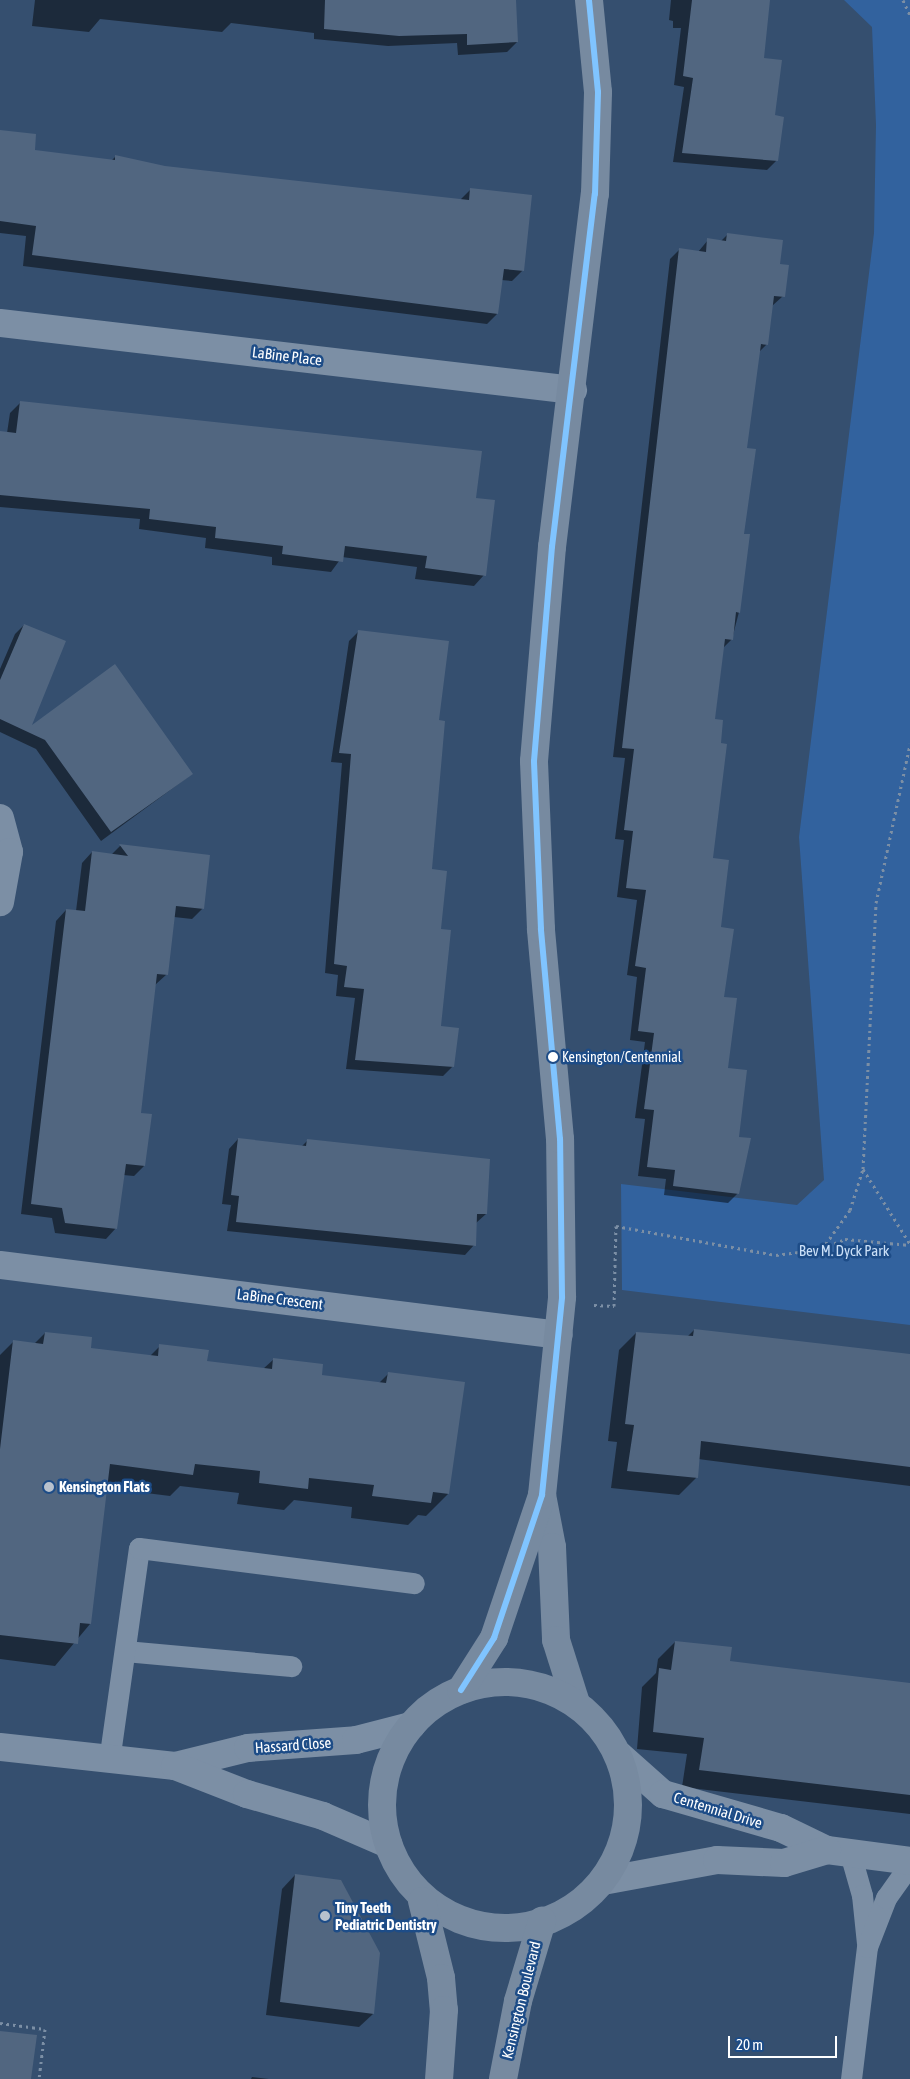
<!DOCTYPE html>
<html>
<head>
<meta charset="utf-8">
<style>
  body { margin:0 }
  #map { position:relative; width:910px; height:2079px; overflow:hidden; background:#354f6f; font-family:"Asap Condensed",sans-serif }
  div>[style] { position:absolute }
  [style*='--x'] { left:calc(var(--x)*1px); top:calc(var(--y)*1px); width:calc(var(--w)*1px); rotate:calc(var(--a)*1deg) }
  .green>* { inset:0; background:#32629e }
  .shadow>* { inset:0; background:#0007 }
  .building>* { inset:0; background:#516680 }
  .path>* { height:3px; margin-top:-1.5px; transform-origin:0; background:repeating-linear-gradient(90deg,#7c8fa5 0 2.5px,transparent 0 6.5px) }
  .service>* { height:21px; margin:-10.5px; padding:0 10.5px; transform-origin:10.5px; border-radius:10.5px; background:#7c8fa5 }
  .minor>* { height:28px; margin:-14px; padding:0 14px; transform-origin:14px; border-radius:14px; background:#7c8fa5 }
  .secondary>* { height:28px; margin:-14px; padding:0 14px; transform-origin:14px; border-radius:14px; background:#778aa0 }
  .secondary>.ring { margin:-14px; padding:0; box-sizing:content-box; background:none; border:28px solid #778aa0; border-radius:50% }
  .bus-1>* { height:6px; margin:-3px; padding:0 3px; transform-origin:3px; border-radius:3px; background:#80c4ff }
  .dots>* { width:14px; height:14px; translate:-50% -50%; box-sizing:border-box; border:2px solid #1d4c87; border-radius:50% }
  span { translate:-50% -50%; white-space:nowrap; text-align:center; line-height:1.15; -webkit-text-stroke:5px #1d4c87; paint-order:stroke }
  .bus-label { font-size:14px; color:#fff }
  .left { translate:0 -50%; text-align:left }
  .street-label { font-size:15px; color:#fff }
  .park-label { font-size:15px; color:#cbe0f8 }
  .poi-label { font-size:15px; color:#fff; font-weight:700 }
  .scale { position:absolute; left:728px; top:2036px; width:109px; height:22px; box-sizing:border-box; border:2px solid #fff; border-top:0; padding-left:6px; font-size:15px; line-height:18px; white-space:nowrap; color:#fff; -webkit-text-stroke:4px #1d4c87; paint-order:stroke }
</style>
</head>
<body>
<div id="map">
  <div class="green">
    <div style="clip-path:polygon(844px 0,910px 0,910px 1325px,622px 1290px,621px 1184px,797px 1205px,824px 1180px,799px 837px,874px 233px,876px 125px,872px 27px)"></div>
  </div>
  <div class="shadow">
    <div style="clip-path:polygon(35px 0,515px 0,517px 42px,507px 52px,458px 55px,457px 43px,388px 46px,314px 39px,314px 33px,231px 23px,222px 32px,100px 19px,89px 32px,32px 26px)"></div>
    <div style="clip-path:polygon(671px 0,769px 0,763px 59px,776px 161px,767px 170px,673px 162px,684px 87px,674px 85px,681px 28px,673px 28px,673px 21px,669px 20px)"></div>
    <div style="clip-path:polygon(0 131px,33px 151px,111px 161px,116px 156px,165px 167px,460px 200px,471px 189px,523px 270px,512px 281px,501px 280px,497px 314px,487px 324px,23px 266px,26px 236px,0 233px)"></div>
    <div style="clip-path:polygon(728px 234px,778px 265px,783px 296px,772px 306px,767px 344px,759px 352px,746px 449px,739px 612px,732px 639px,723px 648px,714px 721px,711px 859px,727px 1069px,738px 1138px,738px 1193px,728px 1203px,664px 1195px,666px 1179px,638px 1176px,645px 1119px,635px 1118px,645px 1042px,630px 1040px,637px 977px,627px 975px,637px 900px,617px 897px,624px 840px,615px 839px,625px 758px,613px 757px,670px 259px,679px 250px,698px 252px,708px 240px,721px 241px)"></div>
    <div style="clip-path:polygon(21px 402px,475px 499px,484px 575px,474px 586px,415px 579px,417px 567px,342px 557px,331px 572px,272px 565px,272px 557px,205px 548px,206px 538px,139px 529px,140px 519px,0 507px,0 432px,7px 433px,10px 413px)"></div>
    <div style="clip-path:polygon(24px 625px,29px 729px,192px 774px,101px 841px,36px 749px,0 732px,0 669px,15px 634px)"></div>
    <div style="clip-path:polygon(358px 632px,438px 722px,431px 870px,439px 930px,440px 1027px,453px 1066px,443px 1076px,346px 1069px,355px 998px,336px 996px,338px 975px,325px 973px,342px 763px,331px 762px,349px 641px)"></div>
    <div style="clip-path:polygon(120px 846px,209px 856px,203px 908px,192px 919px,174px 917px,167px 974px,155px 985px,140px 1114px,144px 1166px,134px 1176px,123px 1175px,116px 1228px,106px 1239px,55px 1233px,52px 1218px,21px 1214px,56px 921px,66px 910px,76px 911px,82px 863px,92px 852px,111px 855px)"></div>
    <div style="clip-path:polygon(238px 1139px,301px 1147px,308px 1140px,486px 1214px,476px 1223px,474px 1245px,465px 1255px,227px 1231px,231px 1205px,222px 1204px,229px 1149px)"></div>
    <div style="clip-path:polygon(694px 1330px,910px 1356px,910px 1486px,698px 1459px,696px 1478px,679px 1495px,611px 1488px,617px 1442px,608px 1441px,619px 1350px,636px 1333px,687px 1337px)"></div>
    <div style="clip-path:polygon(45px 1333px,89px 1349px,149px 1357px,160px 1346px,206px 1362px,263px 1369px,274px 1359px,321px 1376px,378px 1384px,388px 1374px,448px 1494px,426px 1516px,418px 1515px,408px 1525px,351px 1518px,352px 1507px,294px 1500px,284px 1510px,237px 1504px,239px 1493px,180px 1486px,170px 1496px,106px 1488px,90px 1624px,55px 1666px,0 1659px,0 1355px,14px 1341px,34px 1344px)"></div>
    <div style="clip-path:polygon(675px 1642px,728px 1662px,910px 1685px,910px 1814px,682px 1787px,687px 1754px,637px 1749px,642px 1687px,656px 1673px,658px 1659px)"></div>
    <div style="clip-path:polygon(295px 1875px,373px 2014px,359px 2027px,266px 2015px,282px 1889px)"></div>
    <div style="clip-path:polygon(252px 2077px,269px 2079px,251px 2079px)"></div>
  </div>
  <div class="building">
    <div style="clip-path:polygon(325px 0,516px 0,518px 42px,467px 45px,467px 34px,399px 36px,324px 29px)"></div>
    <div style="clip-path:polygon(692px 0,770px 0,764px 58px,782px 60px,775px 115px,784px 117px,778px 161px,682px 153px,693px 78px,683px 76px)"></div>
    <div style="clip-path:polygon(0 130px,36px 134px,35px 150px,115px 160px,115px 155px,165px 166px,469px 200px,470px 188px,532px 195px,524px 271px,504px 269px,498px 314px,32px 255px,36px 226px,0 221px)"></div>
    <div style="clip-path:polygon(727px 233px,783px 240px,780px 264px,789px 265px,785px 297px,774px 296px,768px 345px,761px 344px,747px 448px,756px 449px,744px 534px,750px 534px,740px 613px,736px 612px,733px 640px,725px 639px,715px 719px,723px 720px,721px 743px,727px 744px,713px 858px,729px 860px,721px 927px,734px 929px,724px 997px,737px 998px,728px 1068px,747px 1070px,739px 1137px,751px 1138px,739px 1194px,673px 1186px,675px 1170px,647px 1167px,654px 1110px,644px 1109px,654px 1033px,638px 1031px,646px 968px,635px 966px,646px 890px,626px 888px,633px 831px,624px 830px,634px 749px,622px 748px,679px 248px,706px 252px,707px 238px,726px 241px)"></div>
    <div style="clip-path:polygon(20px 401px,482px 451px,476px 498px,495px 500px,486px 576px,425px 568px,427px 556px,345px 546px,343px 562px,282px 554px,283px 546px,215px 538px,216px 527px,149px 519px,150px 509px,0 495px,0 431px,16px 433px)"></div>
    <div style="clip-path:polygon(24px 624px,66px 641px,32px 725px,115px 664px,193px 774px,111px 832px,45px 740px,0 719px,0 680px)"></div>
    <div style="clip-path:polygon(358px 630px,449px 641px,439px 720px,445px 721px,432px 869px,447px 871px,441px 929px,451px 930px,441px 1026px,459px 1028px,454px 1067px,355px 1060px,364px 989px,344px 987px,347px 966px,334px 964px,351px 754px,339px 753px)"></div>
    <div style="clip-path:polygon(119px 844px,210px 855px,204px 909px,176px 906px,168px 975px,157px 974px,141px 1113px,152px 1114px,145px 1166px,126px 1164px,117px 1229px,65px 1223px,62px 1208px,31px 1204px,66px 909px,85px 911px,92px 851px,128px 856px)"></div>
    <div style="clip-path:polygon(238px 1138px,306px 1146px,307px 1139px,490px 1159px,487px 1214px,477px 1214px,476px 1246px,236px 1222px,239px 1196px,231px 1195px)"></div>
    <div style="clip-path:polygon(694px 1329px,910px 1354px,910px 1467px,701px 1441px,698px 1478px,627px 1471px,634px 1425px,625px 1424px,636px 1332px,693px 1336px)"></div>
    <div style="clip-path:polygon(45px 1332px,92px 1337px,91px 1348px,158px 1356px,159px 1344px,209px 1350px,207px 1361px,272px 1369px,273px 1358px,323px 1364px,322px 1375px,386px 1383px,388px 1372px,465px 1382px,449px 1494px,433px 1492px,431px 1503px,372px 1496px,374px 1485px,309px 1478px,308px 1489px,259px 1483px,260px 1471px,195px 1464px,193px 1475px,110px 1464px,91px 1624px,80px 1623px,78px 1644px,0 1635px,0 1449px,13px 1340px,43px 1344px)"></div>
    <div style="clip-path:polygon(675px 1641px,732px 1647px,730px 1661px,910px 1683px,910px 1795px,699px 1770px,704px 1738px,653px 1732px,659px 1668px,671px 1670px)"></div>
    <div style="clip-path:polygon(295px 1874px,341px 1880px,380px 1953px,374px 2014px,280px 2002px)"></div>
    <div style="clip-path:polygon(0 2031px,37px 2035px,31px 2079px,0 2079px)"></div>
  </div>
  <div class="path">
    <div style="--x:903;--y:0;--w:17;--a:65"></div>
    <div style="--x:863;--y:1169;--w:89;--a:57.9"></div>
    <div style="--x:822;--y:1248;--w:25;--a:-21"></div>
    <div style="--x:845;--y:1239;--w:65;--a:5.3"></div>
    <div style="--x:594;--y:1305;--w:20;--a:3"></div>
    <div style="--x:614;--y:1306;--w:80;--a:-88.6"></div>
    <div style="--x:616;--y:1226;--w:163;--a:10.3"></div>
    <div style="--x:776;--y:1255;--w:46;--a:-7.4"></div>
    <div style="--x:822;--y:1249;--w:48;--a:-54.3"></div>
    <div style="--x:850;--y:1210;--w:43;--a:-72.4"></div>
    <div style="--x:863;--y:1169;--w:266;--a:-87.2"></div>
    <div style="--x:876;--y:903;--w:163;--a:-77.9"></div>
    <div style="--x:0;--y:2023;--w:45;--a:7.6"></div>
    <div style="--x:45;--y:2029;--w:50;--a:96.8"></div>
  </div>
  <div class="service">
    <div style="--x:125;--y:1651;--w:167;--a:5.2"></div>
    <div style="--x:109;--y:1761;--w:215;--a:-82"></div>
    <div style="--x:139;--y:1548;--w:277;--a:7.3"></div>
    <div style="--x:850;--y:1853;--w:44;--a:74.1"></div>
    <div style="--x:862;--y:1895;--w:48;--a:84.1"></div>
    <div style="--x:851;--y:2079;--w:133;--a:-83.1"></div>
    <div style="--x:867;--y:1947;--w:53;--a:-68.8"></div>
    <div style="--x:886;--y:1898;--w:42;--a:-54.8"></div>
  </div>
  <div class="minor">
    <div style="--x:0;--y:323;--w:577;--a:6.67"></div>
    <div style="--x:0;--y:818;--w:35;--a:75"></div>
    <div style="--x:9;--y:852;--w:51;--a:100.2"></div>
    <div style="--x:0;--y:1265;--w:563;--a:7.14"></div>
    <div style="--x:0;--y:1747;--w:176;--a:6.2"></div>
    <div style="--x:175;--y:1766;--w:75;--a:-13.9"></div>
    <div style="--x:248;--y:1748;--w:108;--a:-4.2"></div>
    <div style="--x:356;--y:1740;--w:57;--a:-14.3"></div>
    <div style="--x:619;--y:1755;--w:59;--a:41.6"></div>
    <div style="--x:663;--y:1794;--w:123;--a:16.1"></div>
    <div style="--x:781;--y:1828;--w:51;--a:25.6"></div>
    <div style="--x:827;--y:1850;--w:84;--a:7.5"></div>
    <div style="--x:175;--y:1766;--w:77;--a:21.3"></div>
    <div style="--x:247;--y:1794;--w:79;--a:16.1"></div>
    <div style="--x:323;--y:1816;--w:71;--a:23.3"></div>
    <div style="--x:603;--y:1881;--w:116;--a:-10.4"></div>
    <div style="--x:717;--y:1860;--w:67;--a:2.6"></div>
    <div style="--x:784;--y:1863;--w:45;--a:-16.8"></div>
  </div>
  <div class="secondary">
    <div style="--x:542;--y:1495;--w:53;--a:79.1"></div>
    <div style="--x:552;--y:1547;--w:93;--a:87.5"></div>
    <div style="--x:556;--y:1640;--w:66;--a:72.4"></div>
    <div class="ring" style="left:382px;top:1682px;width:218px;height:218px"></div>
    <div style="--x:461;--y:1690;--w:62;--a:-57.6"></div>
    <div style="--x:494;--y:1638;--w:151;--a:-71.4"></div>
    <div style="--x:542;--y:1495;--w:199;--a:-84.2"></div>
    <div style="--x:562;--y:1297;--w:158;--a:-90.7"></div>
    <div style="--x:560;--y:1139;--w:211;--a:-95.2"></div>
    <div style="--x:541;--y:929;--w:168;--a:-92.4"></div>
    <div style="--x:534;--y:761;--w:215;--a:-85.2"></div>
    <div style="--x:552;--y:547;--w:356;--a:-83.1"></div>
    <div style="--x:595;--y:194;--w:102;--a:-88.3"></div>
    <div style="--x:598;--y:92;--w:92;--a:-95.6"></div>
    <div style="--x:422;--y:1901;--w:79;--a:76.1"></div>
    <div style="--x:441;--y:1978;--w:32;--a:85"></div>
    <div style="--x:444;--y:2010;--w:69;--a:94.1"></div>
    <div style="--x:503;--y:2079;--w:79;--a:-79.1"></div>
    <div style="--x:518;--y:2001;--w:84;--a:-73.3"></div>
  </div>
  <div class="bus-1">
    <div style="--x:461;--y:1690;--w:62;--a:-57.6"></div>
    <div style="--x:494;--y:1638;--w:151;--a:-71.4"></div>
    <div style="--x:542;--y:1495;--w:199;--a:-84.2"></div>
    <div style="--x:562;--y:1297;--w:158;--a:-90.7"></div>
    <div style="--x:560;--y:1139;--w:211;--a:-95.2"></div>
    <div style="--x:541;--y:929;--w:168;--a:-92.4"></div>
    <div style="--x:534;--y:761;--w:215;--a:-85.2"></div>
    <div style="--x:552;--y:547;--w:356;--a:-83.1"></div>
    <div style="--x:595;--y:194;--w:102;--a:-88.3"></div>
    <div style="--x:598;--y:92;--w:92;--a:-95.6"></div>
  </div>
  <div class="dots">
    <div style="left:553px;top:1057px;background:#fff"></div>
    <div style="left:49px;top:1487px;background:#b8c1cd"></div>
    <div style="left:325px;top:1916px;background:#b8c1cd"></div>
  </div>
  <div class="bus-label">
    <span class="left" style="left:562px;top:1057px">Kensington/Centennial</span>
  </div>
  <div class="street-label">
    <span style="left:287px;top:356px;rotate:7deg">LaBine Place</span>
    <span style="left:280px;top:1299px;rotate:7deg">LaBine Crescent</span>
    <span style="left:293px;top:1745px;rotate:-4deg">Hassard Close</span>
    <span style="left:718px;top:1810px;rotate:17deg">Centennial Drive</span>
    <span style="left:521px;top:2000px;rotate:-76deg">Kensington Boulevard</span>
  </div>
  <div class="park-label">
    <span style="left:844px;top:1251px">Bev M. Dyck Park</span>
  </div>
  <div class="poi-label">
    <span class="left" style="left:59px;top:1487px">Kensington Flats</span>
    <span class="left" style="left:335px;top:1916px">Tiny Teeth<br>Pediatric Dentistry</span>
  </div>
  <div class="scale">20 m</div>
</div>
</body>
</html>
